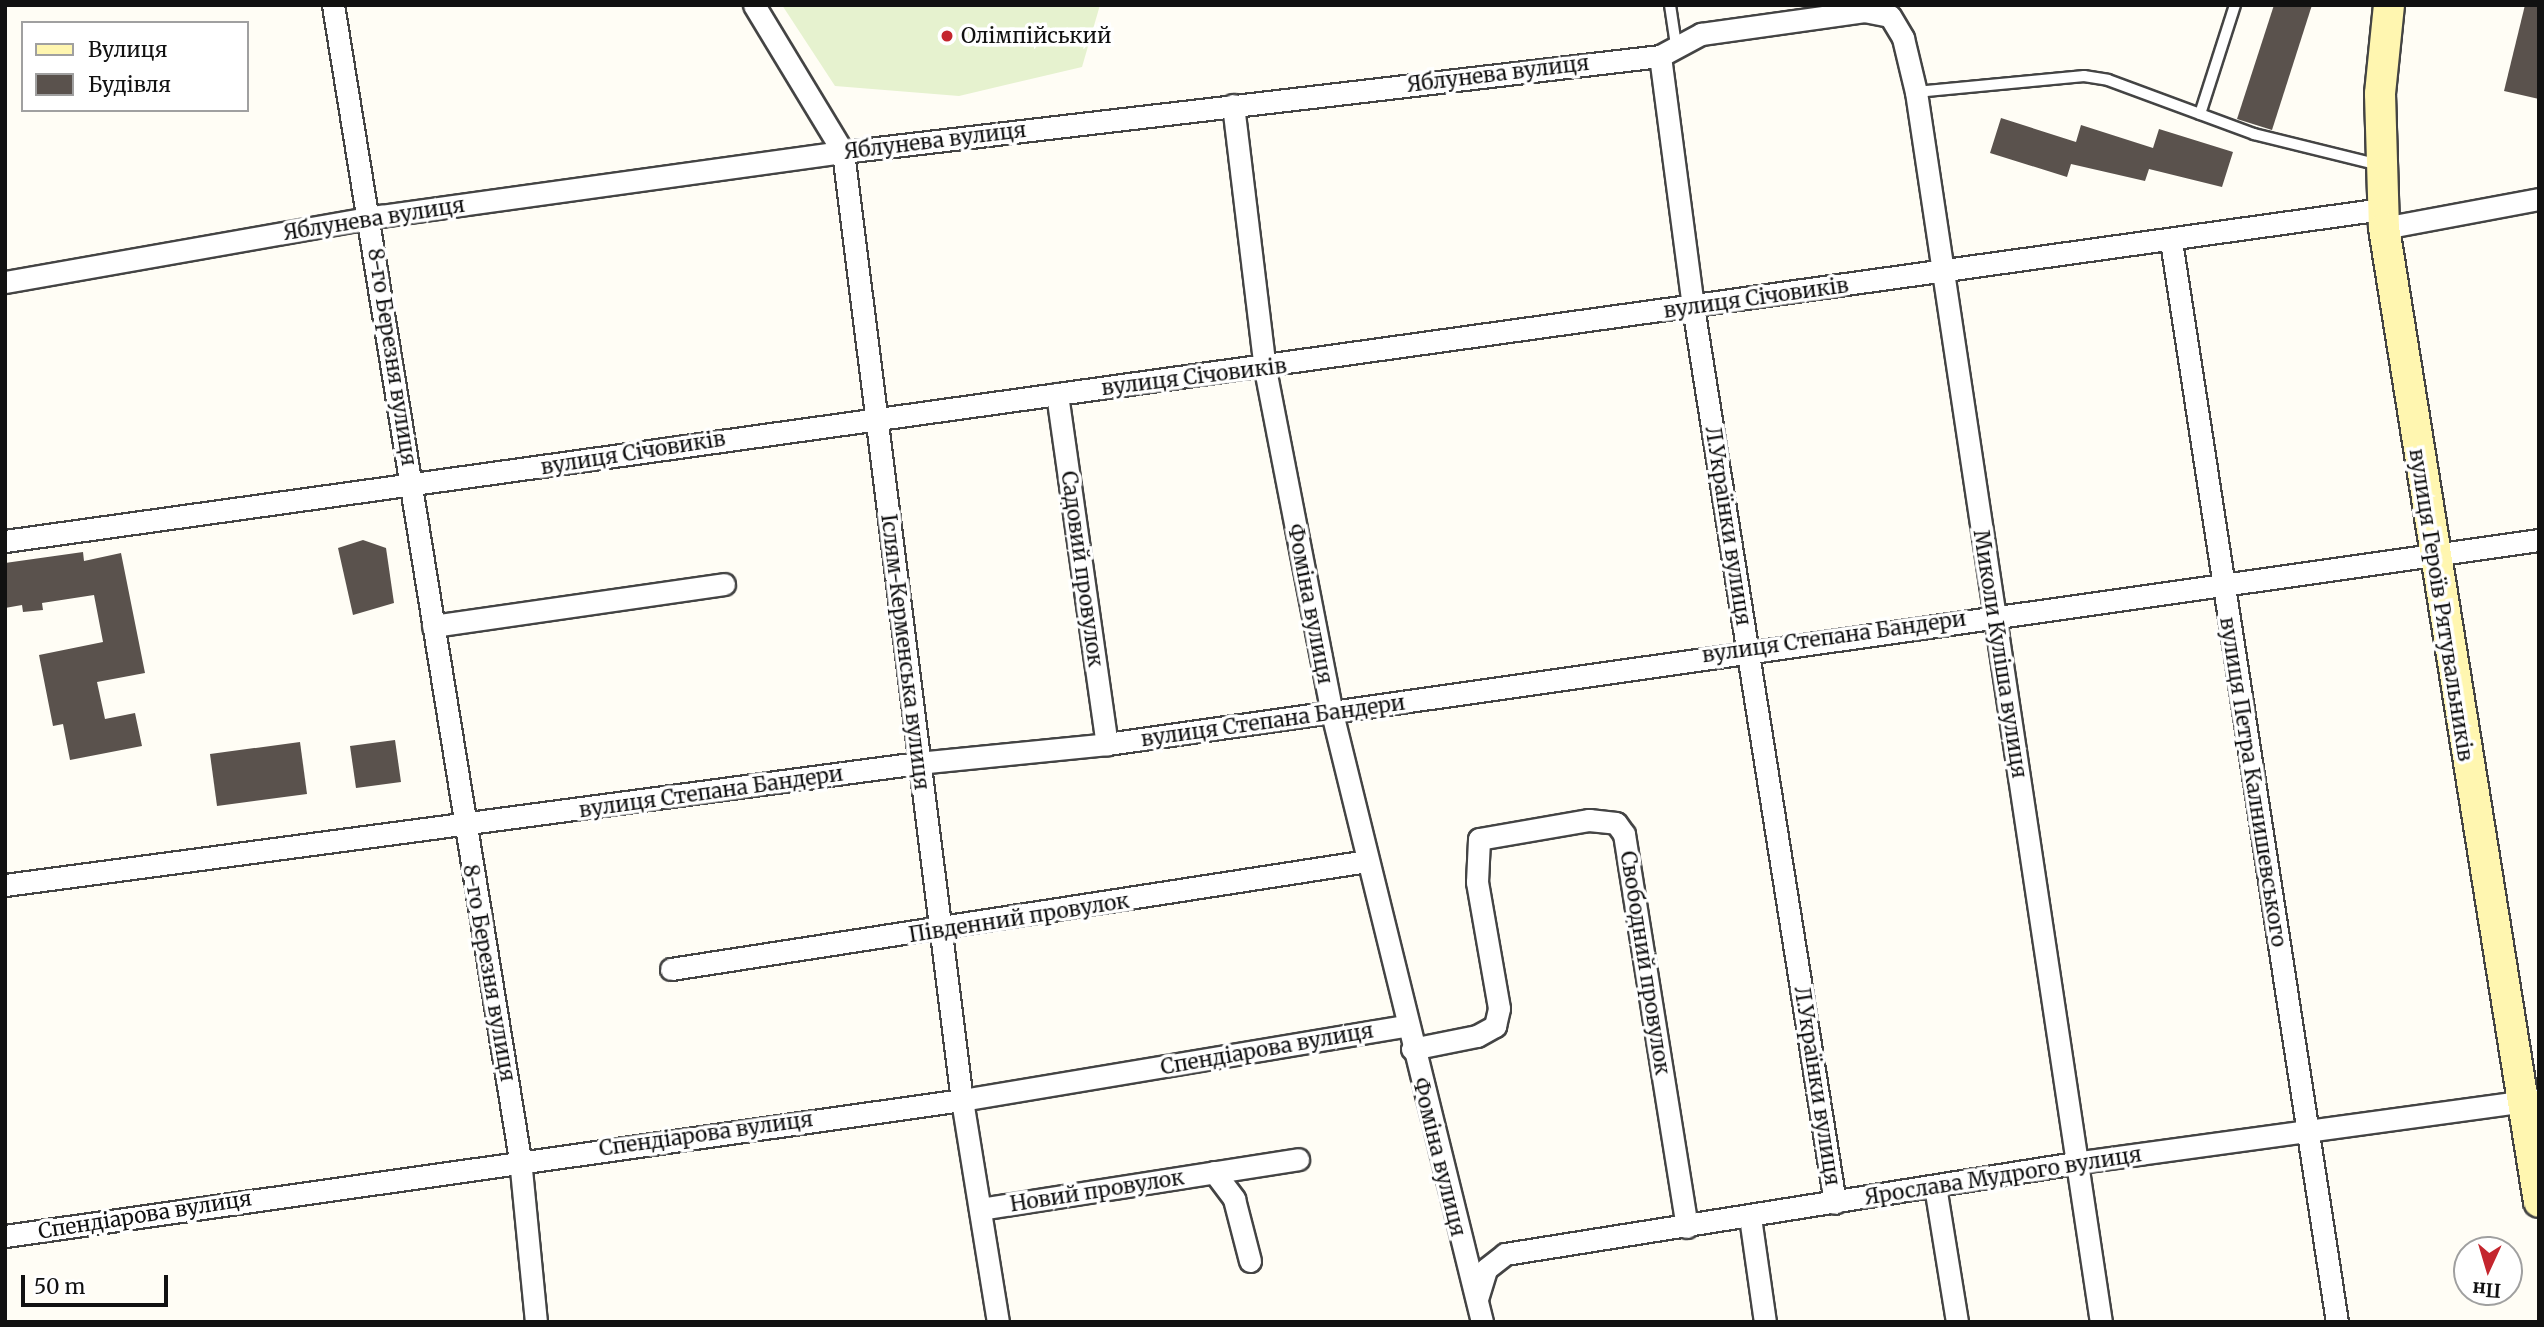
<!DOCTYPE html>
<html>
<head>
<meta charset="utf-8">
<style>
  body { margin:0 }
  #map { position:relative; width:2544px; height:1327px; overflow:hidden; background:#fffdf5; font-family:Merriweather,serif }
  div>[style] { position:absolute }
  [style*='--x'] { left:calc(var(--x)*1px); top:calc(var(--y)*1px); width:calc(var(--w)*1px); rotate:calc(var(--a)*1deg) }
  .pitch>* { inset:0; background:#e6f2cf }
  .building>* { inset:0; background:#5a524d }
  .roads { filter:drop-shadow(2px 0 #444) drop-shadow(-2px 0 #444) drop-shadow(0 2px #444) drop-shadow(0 -2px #444) }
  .lane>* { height:10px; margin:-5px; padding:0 5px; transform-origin:5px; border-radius:5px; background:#fff }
  .street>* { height:21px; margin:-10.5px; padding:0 10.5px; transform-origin:10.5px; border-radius:10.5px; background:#fff }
  .secondary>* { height:30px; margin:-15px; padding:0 15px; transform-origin:15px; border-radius:15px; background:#fff6b0 }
  .dots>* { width:19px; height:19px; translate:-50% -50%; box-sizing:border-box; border:4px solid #fff; border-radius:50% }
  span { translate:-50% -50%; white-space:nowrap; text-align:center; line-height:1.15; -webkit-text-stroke:7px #fff; paint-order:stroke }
  .poi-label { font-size:21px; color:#111 }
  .left { translate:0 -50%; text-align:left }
  .street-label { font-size:21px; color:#111 }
  .frame { position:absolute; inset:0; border:7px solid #111; pointer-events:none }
  .legend { position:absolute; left:21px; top:21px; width:228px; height:91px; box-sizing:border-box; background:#fff; border:2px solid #a0a0a0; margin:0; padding:9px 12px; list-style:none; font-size:21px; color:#111 }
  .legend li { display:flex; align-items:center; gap:14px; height:35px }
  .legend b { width:35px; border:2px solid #a0a0a0 }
  .north { position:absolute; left:2453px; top:1236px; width:70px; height:70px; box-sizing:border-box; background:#fff; border:2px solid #a0a0a0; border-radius:50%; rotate:184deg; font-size:19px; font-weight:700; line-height:28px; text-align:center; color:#111 }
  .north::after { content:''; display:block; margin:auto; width:24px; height:32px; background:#c4262e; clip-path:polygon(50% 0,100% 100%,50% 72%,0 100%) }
  .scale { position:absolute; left:21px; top:1275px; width:147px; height:32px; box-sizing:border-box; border:4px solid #111; border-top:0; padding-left:9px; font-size:21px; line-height:24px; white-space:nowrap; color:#111; -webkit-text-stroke:5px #fff; paint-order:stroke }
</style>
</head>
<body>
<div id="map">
  <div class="pitch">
    <div style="clip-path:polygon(782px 5px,1100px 5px,1082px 67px,959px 96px,835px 86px)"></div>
  </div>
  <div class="building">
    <div style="clip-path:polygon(2274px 5px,2312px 5px,2272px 130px,2237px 119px)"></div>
    <div style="clip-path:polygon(2525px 5px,2539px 5px,2539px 99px,2504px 91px)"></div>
    <div style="clip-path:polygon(2001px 118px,2076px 142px,2081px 125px,2153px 148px,2159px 129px,2233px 152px,2222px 187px,2149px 169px,2145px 181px,2071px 164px,2067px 177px,1990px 153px)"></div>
    <div style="clip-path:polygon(363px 540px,386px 548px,394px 603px,353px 615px,338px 548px)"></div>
    <div style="clip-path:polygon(83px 552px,84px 561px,121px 553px,145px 673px,97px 682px,105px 719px,135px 713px,142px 746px,70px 760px,63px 724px,53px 726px,39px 655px,103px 642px,94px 595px,42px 603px,43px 610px,23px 612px,22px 605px,5px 608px,5px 563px)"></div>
    <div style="clip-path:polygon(395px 740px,401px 782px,356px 788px,350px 746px)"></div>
    <div style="clip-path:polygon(300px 742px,307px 794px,217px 806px,210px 754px)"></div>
  </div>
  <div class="roads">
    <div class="lane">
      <div style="--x:1670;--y:5;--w:40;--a:81.5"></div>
      <div style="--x:1916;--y:92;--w:169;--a:-5.4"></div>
      <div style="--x:2084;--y:76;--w:24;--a:9"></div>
      <div style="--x:2108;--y:80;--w:156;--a:20.3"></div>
      <div style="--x:2254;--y:134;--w:129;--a:13.9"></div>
      <div style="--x:2200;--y:114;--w:114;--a:-72.2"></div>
    </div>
    <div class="street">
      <div style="--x:333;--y:5;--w:1169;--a:80.8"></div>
      <div style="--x:520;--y:1159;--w:164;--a:84.4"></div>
      <div style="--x:754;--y:5;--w:172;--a:58.8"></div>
      <div style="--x:843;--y:152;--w:955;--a:82.85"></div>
      <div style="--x:962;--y:1100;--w:225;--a:80.8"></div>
      <div style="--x:1660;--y:56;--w:253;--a:82.5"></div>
      <div style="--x:1693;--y:307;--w:907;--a:80.99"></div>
      <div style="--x:1233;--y:105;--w:266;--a:83.1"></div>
      <div style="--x:1265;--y:369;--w:350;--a:79"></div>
      <div style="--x:1332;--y:713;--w:627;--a:76.16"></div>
      <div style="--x:2384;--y:228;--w:158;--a:-10.6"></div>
      <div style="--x:2171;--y:241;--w:1094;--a:81.27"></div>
      <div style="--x:5;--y:282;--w:382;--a:-10"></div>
      <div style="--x:381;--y:216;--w:466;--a:-7.9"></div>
      <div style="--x:843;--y:152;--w:823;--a:-6.7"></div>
      <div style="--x:1660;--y:56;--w:47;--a:-28.2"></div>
      <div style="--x:1701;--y:34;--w:165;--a:-8"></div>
      <div style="--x:1864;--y:11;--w:26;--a:11"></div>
      <div style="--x:1890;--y:16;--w:26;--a:59"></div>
      <div style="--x:1903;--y:38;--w:56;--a:76.5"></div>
      <div style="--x:1916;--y:92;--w:1244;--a:81.45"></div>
      <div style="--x:1057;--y:394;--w:354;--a:81.9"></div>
      <div style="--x:5;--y:541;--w:2401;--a:-7.95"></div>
      <div style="--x:433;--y:626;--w:294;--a:-8.2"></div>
      <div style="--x:5;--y:885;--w:921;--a:-7.61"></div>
      <div style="--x:918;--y:763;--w:190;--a:-5.7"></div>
      <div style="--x:1107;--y:744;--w:1446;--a:-8.11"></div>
      <div style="--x:671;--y:969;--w:704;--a:-8.82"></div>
      <div style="--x:1412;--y:1049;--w:66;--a:-11.3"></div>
      <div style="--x:1477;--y:1036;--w:21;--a:-29"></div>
      <div style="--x:1495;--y:1026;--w:18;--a:-77"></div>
      <div style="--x:1499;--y:1008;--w:128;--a:-99.9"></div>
      <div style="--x:1477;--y:882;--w:43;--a:-87.3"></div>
      <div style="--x:1479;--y:839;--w:112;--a:-9.8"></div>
      <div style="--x:1589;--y:820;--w:27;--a:6"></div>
      <div style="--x:1616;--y:823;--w:14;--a:54"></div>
      <div style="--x:1624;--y:834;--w:398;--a:80.9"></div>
      <div style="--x:1214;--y:1172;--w:34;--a:53"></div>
      <div style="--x:1234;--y:1199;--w:64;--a:75.5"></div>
      <div style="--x:1935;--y:1186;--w:138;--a:80.8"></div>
      <div style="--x:980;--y:1209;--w:322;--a:-8.9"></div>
      <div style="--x:1750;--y:1217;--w:106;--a:81.9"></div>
      <div style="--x:5;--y:1236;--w:967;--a:-8.09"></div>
      <div style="--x:962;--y:1100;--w:450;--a:-9.5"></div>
      <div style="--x:1477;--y:1299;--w:31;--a:-73"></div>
      <div style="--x:1486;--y:1269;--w:24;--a:-38"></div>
      <div style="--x:1505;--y:1254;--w:583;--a:-9.07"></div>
      <div style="--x:2081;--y:1162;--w:462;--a:-7.8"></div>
    </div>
    <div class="secondary">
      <div style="--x:2389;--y:5;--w:89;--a:95.8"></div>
      <div style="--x:2380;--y:94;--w:134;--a:88.3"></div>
      <div style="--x:2384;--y:228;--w:986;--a:80.96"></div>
    </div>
  </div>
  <div class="dots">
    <div style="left:947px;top:36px;background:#c4262e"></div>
  </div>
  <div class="poi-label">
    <span class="left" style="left:961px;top:36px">Олімпійський</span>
  </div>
  <div class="street-label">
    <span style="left:1498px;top:74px;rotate:-7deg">Яблунева вулиця</span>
    <span style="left:935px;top:141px;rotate:-7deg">Яблунева вулиця</span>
    <span style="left:374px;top:219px;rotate:-9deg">Яблунева вулиця</span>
    <span style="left:1756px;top:298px;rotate:-8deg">вулиця Січовиків</span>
    <span style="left:392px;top:357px;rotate:81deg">8-го Березня вулиця</span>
    <span style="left:1194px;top:377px;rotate:-7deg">вулиця Січовиків</span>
    <span style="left:633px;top:453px;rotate:-9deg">вулиця Січовиків</span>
    <span style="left:1728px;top:526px;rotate:81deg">Л.Українки вулиця</span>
    <span style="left:1082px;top:569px;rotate:82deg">Садовий провулок</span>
    <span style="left:1310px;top:604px;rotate:79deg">Фоміна вулиця</span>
    <span style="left:2441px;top:605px;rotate:81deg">вулиця Героїв Рятувальників</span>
    <span style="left:1834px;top:637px;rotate:-8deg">вулиця Степана Бандери</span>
    <span style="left:905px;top:652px;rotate:83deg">Іслям-Керменська вулиця</span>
    <span style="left:2000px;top:654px;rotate:81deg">Миколи Куліша вулиця</span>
    <span style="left:1273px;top:721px;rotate:-8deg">вулиця Степана Бандери</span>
    <span style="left:2253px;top:782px;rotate:81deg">вулиця Петра Калнишевського</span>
    <span style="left:711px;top:792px;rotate:-8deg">вулиця Степана Бандери</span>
    <span style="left:1019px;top:918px;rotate:-9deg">Південний провулок</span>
    <span style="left:1645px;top:963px;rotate:81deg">Свободний провулок</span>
    <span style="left:489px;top:973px;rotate:80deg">8-го Березня вулиця</span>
    <span style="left:1267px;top:1049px;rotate:-10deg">Спендіарова вулиця</span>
    <span style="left:1817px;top:1086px;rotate:81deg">Л.Українки вулиця</span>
    <span style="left:706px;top:1134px;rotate:-8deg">Спендіарова вулиця</span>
    <span style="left:1439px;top:1157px;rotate:76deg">Фоміна вулиця</span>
    <span style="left:2003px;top:1176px;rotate:-9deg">Ярослава Мудрого вулиця</span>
    <span style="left:1097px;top:1191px;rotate:-9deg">Новий провулок</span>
    <span style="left:145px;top:1215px;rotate:-9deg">Спендіарова вулиця</span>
  </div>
  <div class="frame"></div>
  <ul class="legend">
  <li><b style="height:9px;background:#fff6b0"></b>Вулиця</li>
  <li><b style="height:19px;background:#5a524d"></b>Будівля</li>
  </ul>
  <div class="north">Пн</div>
  <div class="scale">50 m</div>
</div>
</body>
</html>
